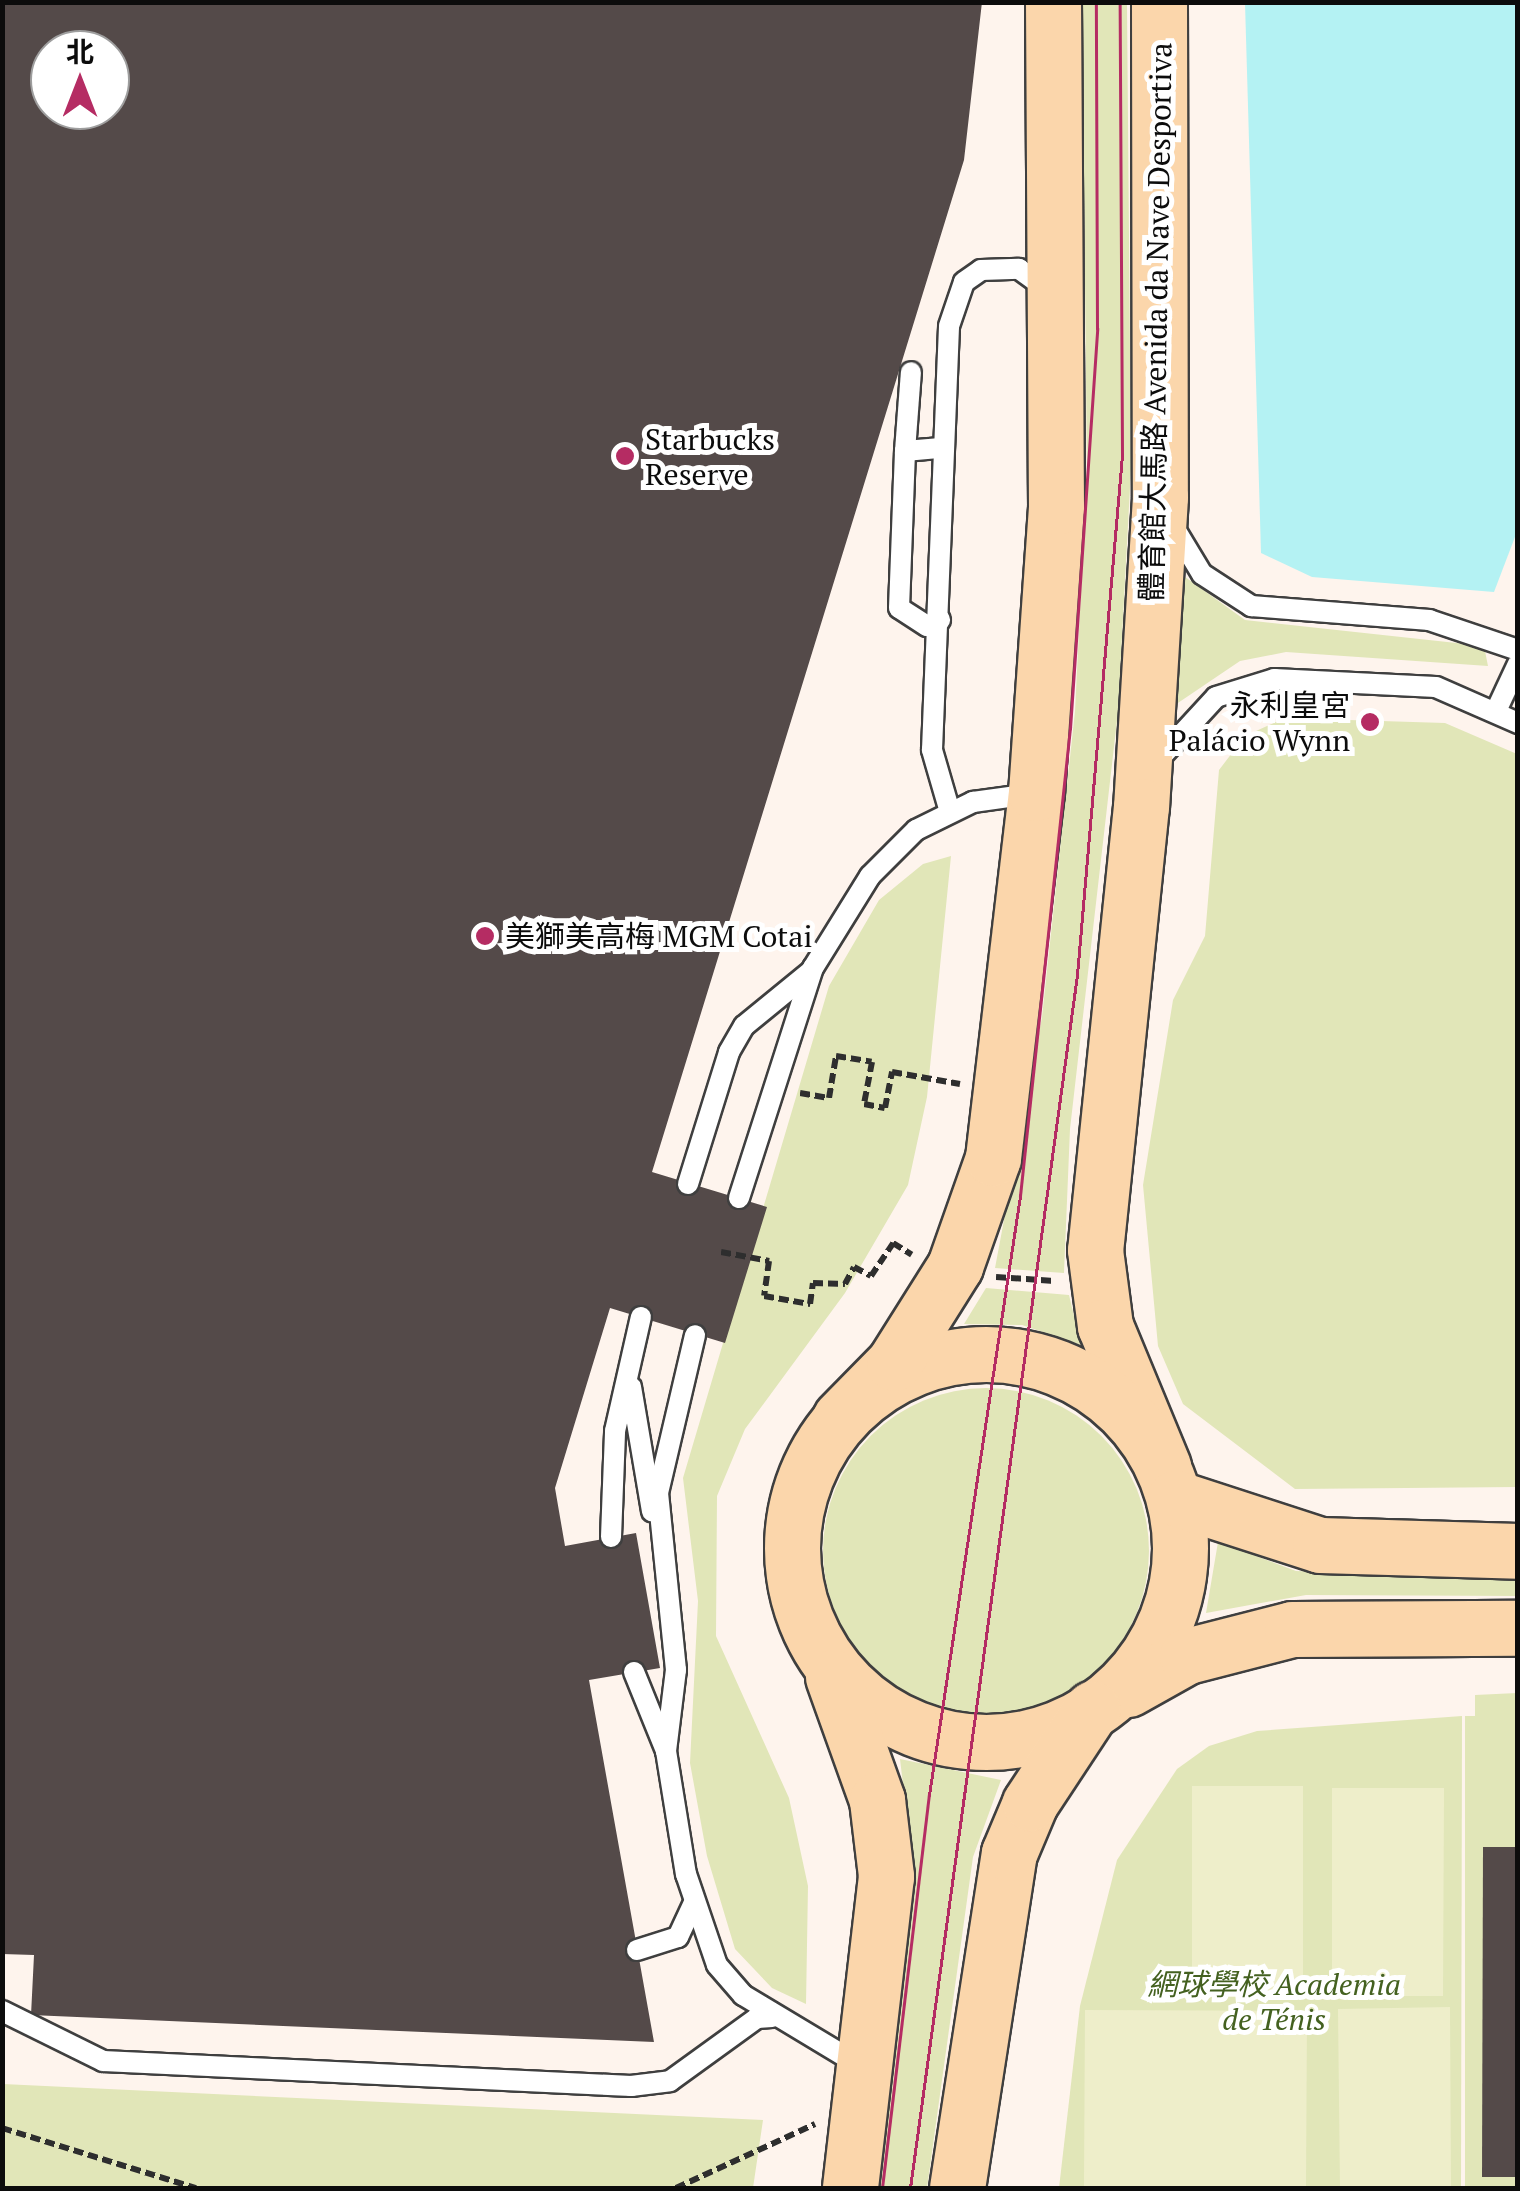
<!DOCTYPE html>
<html>
<head>
<meta charset="utf-8">
<style>
  body { margin:0 }
  #map { position:relative; width:1520px; height:2191px; overflow:hidden; background:#fef4ed; font-family:"PT Serif","Noto Sans SC",serif }
  div>[style] { position:absolute }
  [style*='--x'] { left:calc(var(--x)*1px); top:calc(var(--y)*1px); width:calc(var(--w)*1px); rotate:calc(var(--a)*1deg) }
  .green>* { inset:0; background:#e1e6b8 }
  .round { border-radius:50% }
  .pitch>* { inset:0; background:#eeeeca }
  .water>* { inset:0; background:#b4f2f3 }
  .building>* { inset:0; background:#544a49 }
  .path>* { height:6px; margin-top:-3px; transform-origin:0; background:repeating-linear-gradient(90deg,#2e2e2e 0 10px,transparent 0 15px) }
  .roads { filter:drop-shadow(2px 0 #3f3f3f) drop-shadow(-2px 0 #3f3f3f) drop-shadow(0 2px #3f3f3f) drop-shadow(0 -2px #3f3f3f) }
  .lane>* { height:20px; margin:-10px; padding:0 10px; transform-origin:10px; border-radius:10px; background:#fff }
  .secondary>* { height:55px; margin:-27.5px; padding:0 27.5px; transform-origin:27.5px; border-radius:27.5px; background:#fbd6ab }
  .secondary>.ring { margin:-27.5px; padding:0; box-sizing:content-box; background:none; border:55px solid #fbd6ab; border-radius:50% }
  .tram>* { height:2.5px; margin:-1.25px; padding:0 1.25px; transform-origin:1.25px; border-radius:1.25px; background:#b52c63 }
  .dots>* { width:28px; height:28px; translate:-50% -50%; box-sizing:border-box; border:5px solid #fff; border-radius:50% }
  span { translate:-50% -50%; white-space:nowrap; text-align:center; line-height:1.15; -webkit-text-stroke:10px #fff; paint-order:stroke }
  .street-label { font-size:30px; color:#0c0c0c }
  .poi-label { font-size:30px; color:#0c0c0c }
  .left { translate:0 -50%; text-align:left }
  .right { translate:-100% -50%; text-align:right }
  .park-label { font-size:30px; color:#446120; font-style:italic }
  .frame { position:absolute; inset:0; border:5px solid #0c0c0c; pointer-events:none }
  .north { position:absolute; left:30px; top:30px; width:100px; height:100px; box-sizing:border-box; background:#fff; border:2px solid #9e9e9e; border-radius:50%; rotate:0deg; font-size:28px; font-weight:700; line-height:40px; text-align:center; color:#0c0c0c }
  .north::after { content:''; display:block; margin:auto; width:35px; height:45px; background:#b52c63; clip-path:polygon(50% 0,100% 100%,50% 72%,0 100%) }
</style>
</head>
<body>
<div id="map">
  <div class="green">
    <div style="clip-path:polygon(1082px 3px,1127px 3px,1131px 469px,1118px 712px,1070px 1129px,1064px 1273px,995px 1268px,1042px 1017px,1075px 711px,1087px 470px)"></div>
    <div style="clip-path:polygon(1181px 574px,1245px 620px,1484px 646px,1488px 666px,1286px 652px,1240px 661px,1169px 709px)"></div>
    <div style="clip-path:polygon(1285px 718px,1445px 723px,1517px 754px,1517px 1487px,1295px 1489px,1183px 1404px,1158px 1346px,1143px 1185px,1173px 1000px,1205px 936px,1219px 770px,1245px 736px)"></div>
    <div style="clip-path:polygon(951px 856px,927px 1097px,908px 1185px,845px 1293px,745px 1429px,717px 1496px,716px 1636px,789px 1798px,808px 1886px,806px 2004px,772px 1988px,735px 1949px,707px 1856px,690px 1763px,698px 1601px,683px 1478px,829px 986px,879px 900px,923px 864px)"></div>
    <div style="clip-path:polygon(986px 1288px,1069px 1295px,1081px 1345px,1022px 1325px,964px 1324px)"></div>
    <div class="round" style="left:823px;top:1388px;width:326px;height:326px"></div>
    <div style="clip-path:polygon(1218px 1542px,1296px 1571px,1517px 1578px,1517px 1596px,1306px 1595px,1206px 1613px)"></div>
    <div style="clip-path:polygon(1517px 1693px,1517px 2188px,1465px 2188px,1465px 1716px,1475px 1716px,1475px 1695px)"></div>
    <div style="clip-path:polygon(1462px 1716px,1461px 2188px,1059px 2188px,1080px 2006px,1117px 1860px,1177px 1769px,1209px 1746px,1257px 1731px)"></div>
    <div style="clip-path:polygon(900px 1759px,1001px 1780px,973px 1857px,927px 2188px,875px 2188px,915px 1886px)"></div>
    <div style="clip-path:polygon(3px 2084px,763px 2120px,753px 2188px,3px 2188px)"></div>
  </div>
  <div class="pitch">
    <div style="clip-path:polygon(1192px 1786px,1303px 1786px,1303px 1997px,1192px 1997px)"></div>
    <div style="clip-path:polygon(1332px 1788px,1444px 1788px,1443px 1996px,1332px 1996px)"></div>
    <div style="clip-path:polygon(1450px 2007px,1451px 2188px,1340px 2188px,1338px 2009px)"></div>
    <div style="clip-path:polygon(1085px 2010px,1307px 2011px,1306px 2188px,1084px 2188px)"></div>
  </div>
  <div class="water">
    <div style="clip-path:polygon(1245px 3px,1517px 3px,1518px 529px,1494px 592px,1312px 577px,1261px 553px)"></div>
  </div>
  <div class="building">
    <div style="clip-path:polygon(evenodd,2px 2px,982px 2px,964px 160px,652px 1172px,767px 1207px,725px 1343px,610px 1308px,555px 1488px,565px 1546px,636px 1533px,660px 1668px,589px 1680px,654px 2042px,31px 2015px,34px 1955px,2px 1954px,2px 2px,50px 50px,110px 50px,110px 110px,50px 110px,50px 50px)"></div>
    <div style="clip-path:polygon(1483px 1847px,1518px 1847px,1518px 2177px,1482px 2177px)"></div>
  </div>
  <div class="path">
    <div style="--x:800;--y:1093;--w:29;--a:10"></div>
    <div style="--x:829;--y:1098;--w:43;--a:-80.5"></div>
    <div style="--x:836;--y:1056;--w:36;--a:9"></div>
    <div style="--x:872;--y:1062;--w:43;--a:100.8"></div>
    <div style="--x:864;--y:1104;--w:21;--a:11"></div>
    <div style="--x:885;--y:1108;--w:37;--a:-79"></div>
    <div style="--x:892;--y:1072;--w:69;--a:10"></div>
    <div style="--x:721;--y:1252;--w:49;--a:10.6"></div>
    <div style="--x:769;--y:1261;--w:35;--a:98"></div>
    <div style="--x:764;--y:1296;--w:47;--a:9.9"></div>
    <div style="--x:810;--y:1304;--w:21;--a:-82"></div>
    <div style="--x:813;--y:1283;--w:32;--a:2"></div>
    <div style="--x:845;--y:1284;--w:19;--a:-62"></div>
    <div style="--x:854;--y:1267;--w:19;--a:28"></div>
    <div style="--x:871;--y:1276;--w:40;--a:-56"></div>
    <div style="--x:893;--y:1243;--w:22;--a:32"></div>
    <div style="--x:996;--y:1277;--w:58;--a:3.9"></div>
    <div style="--x:2;--y:2128;--w:203;--a:17.2"></div>
    <div style="--x:676;--y:2188;--w:153;--a:-24.7"></div>
  </div>
  <div class="roads">
    <div class="lane">
      <div style="--x:905;--y:451;--w:79;--a:-85.7"></div>
      <div style="--x:1173;--y:526;--w:56;--a:58.9"></div>
      <div style="--x:1202;--y:574;--w:59;--a:33.1"></div>
      <div style="--x:1251;--y:606;--w:179;--a:4.5"></div>
      <div style="--x:1429;--y:620;--w:94;--a:18.6"></div>
      <div style="--x:940;--y:620;--w:14;--a:155"></div>
      <div style="--x:927;--y:626;--w:33;--a:-147"></div>
      <div style="--x:899;--y:608;--w:157;--a:-87.8"></div>
      <div style="--x:905;--y:451;--w:36;--a:-5"></div>
      <div style="--x:1496;--y:711;--w:52;--a:-64.9"></div>
      <div style="--x:1159;--y:759;--w:84;--a:-47.4"></div>
      <div style="--x:1216;--y:697;--w:61;--a:-17.2"></div>
      <div style="--x:1274;--y:679;--w:162;--a:2.8"></div>
      <div style="--x:1436;--y:687;--w:90;--a:23.7"></div>
      <div style="--x:950;--y:812;--w:65;--a:-106.2"></div>
      <div style="--x:932;--y:750;--w:424;--a:-87.7"></div>
      <div style="--x:949;--y:326;--w:46;--a:-71.2"></div>
      <div style="--x:964;--y:282;--w:21;--a:-35"></div>
      <div style="--x:981;--y:270;--w:38;--a:-2"></div>
      <div style="--x:1019;--y:269;--w:37;--a:36"></div>
      <div style="--x:688;--y:1184;--w:138;--a:-72.7"></div>
      <div style="--x:729;--y:1052;--w:30;--a:-60"></div>
      <div style="--x:744;--y:1026;--w:85;--a:-39.3"></div>
      <div style="--x:739;--y:1198;--w:242;--a:-72.2"></div>
      <div style="--x:813;--y:968;--w:108;--a:-58.2"></div>
      <div style="--x:870;--y:876;--w:65;--a:-45"></div>
      <div style="--x:916;--y:830;--w:64;--a:-26.2"></div>
      <div style="--x:973;--y:802;--w:59;--a:-7.9"></div>
      <div style="--x:631;--y:1387;--w:126;--a:80.4"></div>
      <div style="--x:611;--y:1537;--w:106;--a:-87.8"></div>
      <div style="--x:615;--y:1431;--w:117;--a:-77.2"></div>
      <div style="--x:634;--y:1672;--w:85;--a:67.9"></div>
      <div style="--x:666;--y:1751;--w:125;--a:80.8"></div>
      <div style="--x:686;--y:1874;--w:96;--a:71.2"></div>
      <div style="--x:717;--y:1965;--w:40;--a:49"></div>
      <div style="--x:743;--y:1995;--w:120;--a:31"></div>
      <div style="--x:846;--y:2057;--w:16;--a:60"></div>
      <div style="--x:666;--y:1751;--w:82;--a:-83"></div>
      <div style="--x:676;--y:1670;--w:178;--a:-95.8"></div>
      <div style="--x:658;--y:1493;--w:162;--a:-76.8"></div>
      <div style="--x:637;--y:1950;--w:43;--a:-17.6"></div>
      <div style="--x:678;--y:1937;--w:38;--a:-65"></div>
      <div style="--x:2;--y:2011;--w:113;--a:26.3"></div>
      <div style="--x:103;--y:2061;--w:529;--a:2.71"></div>
      <div style="--x:631;--y:2086;--w:39;--a:-7"></div>
      <div style="--x:670;--y:2081;--w:107;--a:-35.9"></div>
      <div style="--x:757;--y:2018;--w:15;--a:-4"></div>
    </div>
    <div class="secondary">
      <div style="--x:1159;--y:2;--w:495;--a:89.9"></div>
      <div style="--x:1160;--y:497;--w:310;--a:93.5"></div>
      <div style="--x:1141;--y:806;--w:446;--a:95.9"></div>
      <div style="--x:1095;--y:1250;--w:77;--a:82.5"></div>
      <div style="--x:1105;--y:1326;--w:152;--a:67.5"></div>
      <div class="ring" style="left:792px;top:1354px;width:333px;height:333px"></div>
      <div style="--x:840;--y:1418;--w:77;--a:-45.5"></div>
      <div style="--x:894;--y:1363;--w:115;--a:-57.8"></div>
      <div style="--x:955;--y:1266;--w:114;--a:-70.6"></div>
      <div style="--x:993;--y:1158;--w:368;--a:-83.3"></div>
      <div style="--x:1036;--y:793;--w:287;--a:-86"></div>
      <div style="--x:1056;--y:507;--w:505;--a:-90.34"></div>
      <div style="--x:1175;--y:1498;--w:152;--a:18"></div>
      <div style="--x:1320;--y:1545;--w:198;--a:1.7"></div>
      <div style="--x:833;--y:1677;--w:131;--a:70.3"></div>
      <div style="--x:877;--y:1800;--w:77;--a:83.2"></div>
      <div style="--x:886;--y:1876;--w:314;--a:96.6"></div>
      <div style="--x:1128;--y:1689;--w:68;--a:-29.2"></div>
      <div style="--x:1187;--y:1656;--w:108;--a:-14.4"></div>
      <div style="--x:1292;--y:1629;--w:226;--a:-0.3"></div>
      <div style="--x:957;--y:2188;--w:339;--a:-81.2"></div>
      <div style="--x:1009;--y:1853;--w:54;--a:-67.2"></div>
      <div style="--x:1030;--y:1803;--w:113;--a:-56.6"></div>
    </div>
  </div>
  <div class="tram">
    <div style="--x:882;--y:2188;--w:396;--a:-83.2"></div>
    <div style="--x:929;--y:1795;--w:606;--a:-81.36"></div>
    <div style="--x:1020;--y:1196;--w:470;--a:-83.9"></div>
    <div style="--x:1070;--y:729;--w:401;--a:-86.1"></div>
    <div style="--x:1097;--y:329;--w:327;--a:-90.2"></div>
    <div style="--x:910;--y:2188;--w:1224;--a:-82.16"></div>
    <div style="--x:1077;--y:975;--w:522;--a:-85.05"></div>
    <div style="--x:1122;--y:455;--w:453;--a:-90.3"></div>
  </div>
  <div class="dots">
    <div style="left:625px;top:456px;background:#b52c63"></div>
    <div style="left:1370px;top:722px;background:#b52c63"></div>
    <div style="left:485px;top:936px;background:#b52c63"></div>
  </div>
  <div class="street-label">
    <span style="left:1156px;top:322px;rotate:-89deg">體育館大馬路 Avenida da Nave Desportiva</span>
  </div>
  <div class="poi-label">
    <span class="left" style="left:645px;top:456px">Starbucks<br>Reserve</span>
    <span class="right" style="left:1350px;top:722px">永利皇宮<br>Palácio Wynn</span>
    <span class="left" style="left:505px;top:936px">美獅美高梅 MGM Cotai</span>
  </div>
  <div class="park-label">
    <span style="left:1274px;top:2001px">網球學校 Academia<br>de Ténis</span>
  </div>
  <div class="frame"></div>
  <div class="north">北</div>
</div>
</body>
</html>
